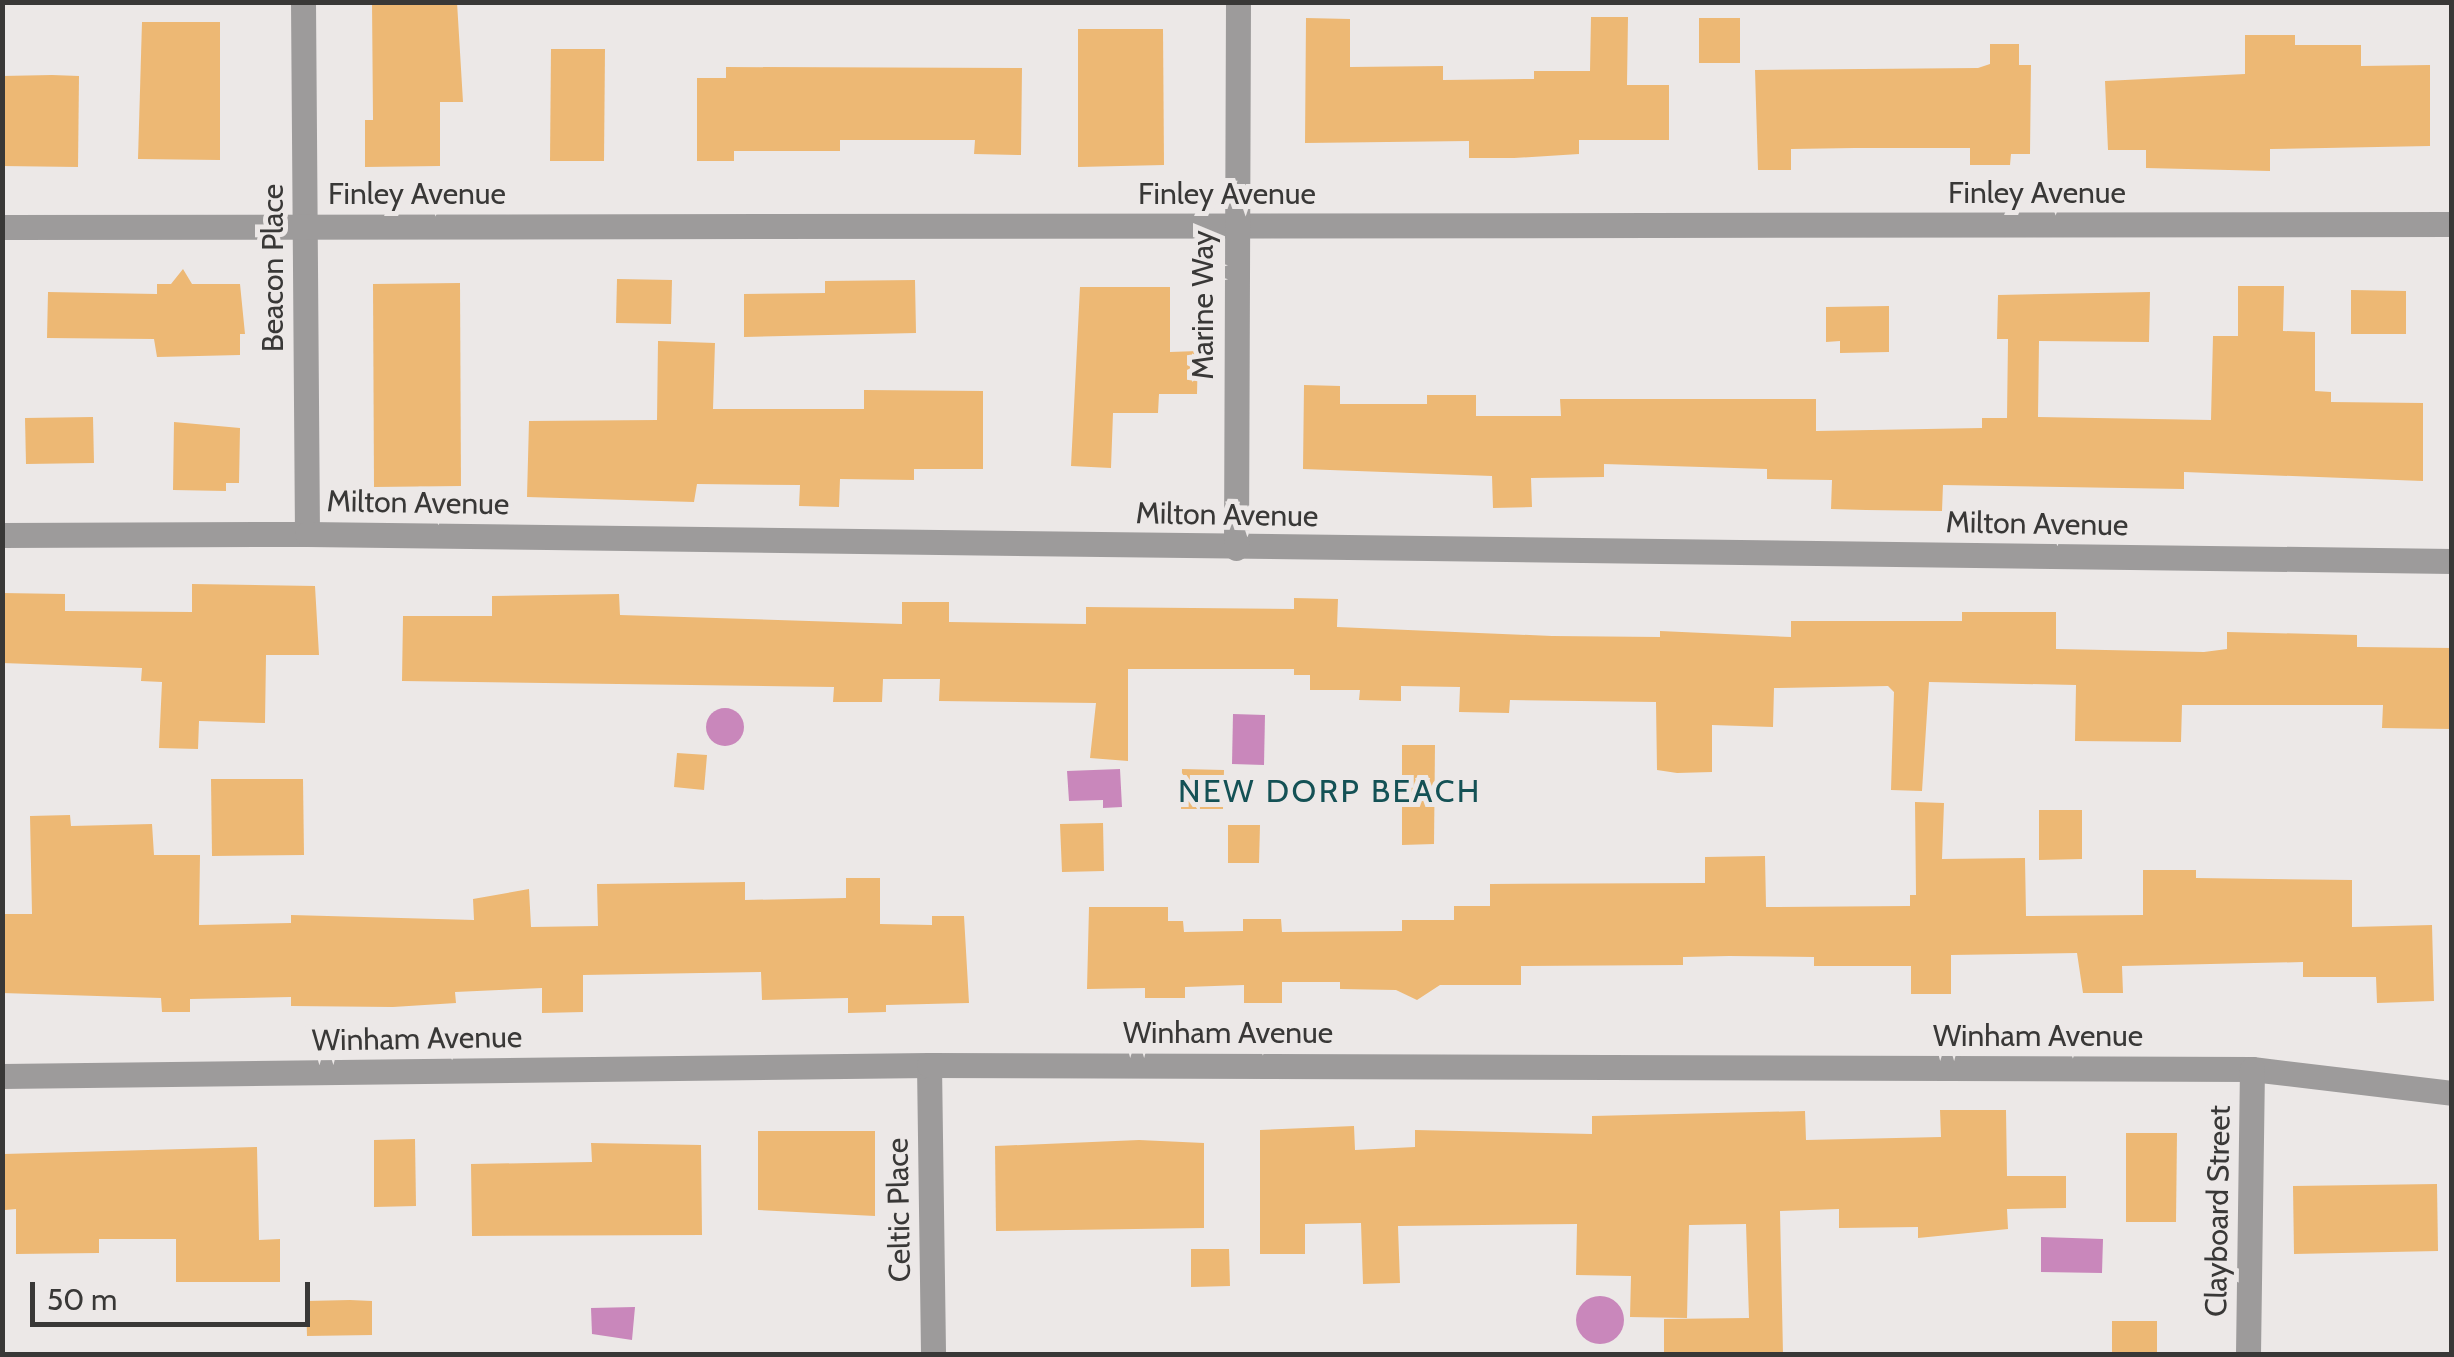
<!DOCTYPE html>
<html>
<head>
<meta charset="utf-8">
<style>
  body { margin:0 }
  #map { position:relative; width:2454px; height:1357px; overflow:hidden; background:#ece8e7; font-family:Cabin,sans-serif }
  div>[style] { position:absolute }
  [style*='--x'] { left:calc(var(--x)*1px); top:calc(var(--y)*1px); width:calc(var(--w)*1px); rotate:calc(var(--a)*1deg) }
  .water>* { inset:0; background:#c987bb }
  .round { border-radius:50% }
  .building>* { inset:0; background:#edb874 }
  .minor>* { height:25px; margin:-12.5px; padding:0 12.5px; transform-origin:12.5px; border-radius:12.5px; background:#9d9b9b }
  span { translate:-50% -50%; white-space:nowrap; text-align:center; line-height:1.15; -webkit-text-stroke:10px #ece8e7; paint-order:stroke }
  .street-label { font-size:30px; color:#393837 }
  .neighbourhood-label { font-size:32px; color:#145155; letter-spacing:2.5px }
  .frame { position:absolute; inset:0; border:5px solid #393837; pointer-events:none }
  .scale { position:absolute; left:30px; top:1282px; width:280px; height:45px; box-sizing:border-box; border:5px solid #393837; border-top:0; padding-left:12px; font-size:30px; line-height:35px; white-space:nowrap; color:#393837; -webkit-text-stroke:8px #ece8e7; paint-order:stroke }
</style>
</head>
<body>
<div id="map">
  <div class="water">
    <div class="round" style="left:706px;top:708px;width:38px;height:38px"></div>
    <div style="clip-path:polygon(1233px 714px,1265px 715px,1264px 765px,1232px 764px)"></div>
    <div style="clip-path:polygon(1120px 769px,1122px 807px,1103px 808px,1103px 800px,1069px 801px,1067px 771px)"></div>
    <div style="clip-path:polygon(2041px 1237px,2103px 1239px,2102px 1273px,2041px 1272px)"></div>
    <div class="round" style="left:1576px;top:1296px;width:48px;height:48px"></div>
    <div style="clip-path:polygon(635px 1307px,632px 1340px,592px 1334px,591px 1308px)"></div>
  </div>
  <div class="building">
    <div style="clip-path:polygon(372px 2px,457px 2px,463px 102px,440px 102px,440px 166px,365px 167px,365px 120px,373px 120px)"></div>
    <div style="clip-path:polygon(1591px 17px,1628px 17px,1627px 85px,1669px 85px,1669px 140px,1579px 140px,1579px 154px,1514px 158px,1469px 158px,1469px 141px,1305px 143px,1306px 18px,1350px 19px,1350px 67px,1443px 66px,1443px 80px,1534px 79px,1534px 71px,1590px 71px)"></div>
    <div style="clip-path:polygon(1699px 18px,1740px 18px,1740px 63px,1699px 63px)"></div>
    <div style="clip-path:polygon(142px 22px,220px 22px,220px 160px,138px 159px)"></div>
    <div style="clip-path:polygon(1078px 29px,1163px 29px,1164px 165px,1078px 167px)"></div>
    <div style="clip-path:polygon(2245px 35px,2295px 35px,2295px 45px,2361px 45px,2361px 66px,2430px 65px,2430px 146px,2270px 149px,2270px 171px,2146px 168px,2146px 150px,2108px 150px,2105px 81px,2245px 74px)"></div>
    <div style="clip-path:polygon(1990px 44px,2019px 44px,2019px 65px,2031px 65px,2030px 154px,2011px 154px,2010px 165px,1970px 165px,1970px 148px,1855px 148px,1791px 149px,1791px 170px,1758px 170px,1755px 70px,1978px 68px,1990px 64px)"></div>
    <div style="clip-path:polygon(551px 49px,605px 49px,604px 161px,550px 161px)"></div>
    <div style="clip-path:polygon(726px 67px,1022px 68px,1021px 155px,974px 154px,975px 140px,840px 140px,840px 151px,734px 151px,734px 161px,697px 161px,697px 78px,726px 78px)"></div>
    <div style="clip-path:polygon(52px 75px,79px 76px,78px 167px,2px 166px,2px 76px)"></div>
    <div style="clip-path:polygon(183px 269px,192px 284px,240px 284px,245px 334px,240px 334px,240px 355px,157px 357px,154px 339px,47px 338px,48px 292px,157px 294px,157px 284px,171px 284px)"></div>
    <div style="clip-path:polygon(617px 279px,672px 280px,671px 324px,616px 323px)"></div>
    <div style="clip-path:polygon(915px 280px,916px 333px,744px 337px,744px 294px,825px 293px,825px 281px)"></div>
    <div style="clip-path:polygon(460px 283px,461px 486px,374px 487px,373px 284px)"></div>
    <div style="clip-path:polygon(2238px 286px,2284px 286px,2283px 331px,2315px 332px,2315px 391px,2331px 392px,2331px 402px,2423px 403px,2423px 481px,2184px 472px,2184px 489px,1943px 485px,1942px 511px,1866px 510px,1831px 509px,1832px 480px,1767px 479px,1767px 469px,1604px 464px,1604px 477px,1531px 478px,1532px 507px,1493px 508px,1492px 476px,1303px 469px,1304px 385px,1340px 386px,1340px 404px,1427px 404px,1427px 395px,1476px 395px,1476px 416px,1561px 416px,1560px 399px,1816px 399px,1816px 431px,1982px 428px,1982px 418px,2007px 418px,2008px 339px,1997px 339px,1998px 295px,2150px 292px,2149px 342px,2039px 341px,2038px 417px,2211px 420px,2213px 336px,2238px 336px)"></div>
    <div style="clip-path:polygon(1080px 287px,1170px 287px,1170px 352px,1198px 351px,1197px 394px,1159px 394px,1158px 413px,1113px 413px,1111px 468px,1071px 466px)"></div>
    <div style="clip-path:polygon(2351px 290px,2406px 291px,2406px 334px,2351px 334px)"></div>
    <div style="clip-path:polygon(1889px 306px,1889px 352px,1840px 353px,1840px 341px,1826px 342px,1826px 307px)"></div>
    <div style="clip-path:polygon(658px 341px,715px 343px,713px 409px,864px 409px,864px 390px,983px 391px,983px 469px,914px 469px,914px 480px,840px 479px,839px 507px,799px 506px,800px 485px,697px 484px,694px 502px,527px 497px,529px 421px,657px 420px)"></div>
    <div style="clip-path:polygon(93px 417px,94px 463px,26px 464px,25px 418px)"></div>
    <div style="clip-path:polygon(174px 422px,240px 428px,239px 483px,226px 483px,226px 491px,173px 490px)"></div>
    <div style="clip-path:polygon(192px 584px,315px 586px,319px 655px,266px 655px,265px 723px,199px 721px,198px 749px,159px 748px,162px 682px,141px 681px,142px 668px,2px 663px,2px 593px,65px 594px,65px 611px,192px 612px)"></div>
    <div style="clip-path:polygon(619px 594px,620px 615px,902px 624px,902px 602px,949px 602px,949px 622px,1086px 624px,1086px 607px,1294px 609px,1294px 598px,1338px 599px,1337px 627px,1552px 636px,1660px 637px,1660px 631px,1791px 637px,1791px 621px,1962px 621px,1962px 612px,2056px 612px,2056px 649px,2204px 652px,2227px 649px,2227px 632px,2357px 635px,2357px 647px,2452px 648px,2452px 729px,2382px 728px,2383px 705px,2182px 705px,2181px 742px,2075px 741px,2076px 685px,1929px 682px,1922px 791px,1891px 790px,1894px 692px,1888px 686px,1774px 688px,1773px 727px,1712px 725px,1712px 772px,1677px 773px,1657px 770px,1656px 702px,1510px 700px,1509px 713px,1459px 712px,1460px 687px,1401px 686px,1401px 701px,1359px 700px,1360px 690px,1310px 690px,1310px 675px,1294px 675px,1294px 669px,1128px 669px,1128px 761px,1090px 758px,1096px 703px,939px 701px,940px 679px,883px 679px,882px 702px,833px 702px,834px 687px,402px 681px,403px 616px,492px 616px,492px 596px)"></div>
    <div style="clip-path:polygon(1402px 745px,1435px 745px,1434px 844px,1402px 845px)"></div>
    <div style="clip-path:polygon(677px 753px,707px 755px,704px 790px,674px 787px)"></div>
    <div style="clip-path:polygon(1182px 769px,1224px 770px,1223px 809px,1181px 809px)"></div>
    <div style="clip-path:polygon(211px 779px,303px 779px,304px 855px,212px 856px)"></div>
    <div style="clip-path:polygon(1915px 802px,1944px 803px,1942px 859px,2025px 858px,2026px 916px,2143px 915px,2143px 870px,2196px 870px,2196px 878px,2352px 880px,2352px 927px,2432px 925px,2434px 1001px,2377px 1003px,2376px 977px,2303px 977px,2303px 962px,2122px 966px,2123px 993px,2083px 993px,2077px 953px,1951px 955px,1951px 994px,1911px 994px,1911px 966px,1814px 966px,1814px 957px,1729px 956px,1683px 957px,1683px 965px,1521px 966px,1521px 985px,1440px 985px,1417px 1000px,1396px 990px,1340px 989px,1340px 982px,1282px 982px,1282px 1003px,1244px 1003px,1244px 985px,1185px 987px,1185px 998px,1145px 998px,1145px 988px,1087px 989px,1089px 907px,1168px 907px,1168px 921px,1183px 921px,1184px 932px,1243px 931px,1243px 919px,1281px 919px,1282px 932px,1402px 931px,1402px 920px,1454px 920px,1454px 906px,1490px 906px,1490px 884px,1705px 883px,1705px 857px,1765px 856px,1766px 907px,1910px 906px,1910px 895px,1916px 895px)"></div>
    <div style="clip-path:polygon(2039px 810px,2082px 810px,2082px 859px,2039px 860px)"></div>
    <div style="clip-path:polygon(70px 815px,71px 826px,152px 824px,154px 855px,200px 855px,199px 925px,291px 923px,291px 915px,474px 920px,473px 899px,529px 889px,531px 927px,598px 926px,597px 884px,745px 882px,745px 900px,846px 898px,846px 878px,880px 878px,880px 924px,932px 925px,932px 916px,964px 916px,969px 1003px,886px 1005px,886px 1012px,848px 1013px,848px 998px,762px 1000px,761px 972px,583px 975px,583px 1012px,542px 1013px,542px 988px,455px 992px,456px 1003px,393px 1007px,291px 1006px,291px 997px,190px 999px,190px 1012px,162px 1012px,161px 998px,2px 993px,2px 914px,32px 914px,30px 816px)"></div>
    <div style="clip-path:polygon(1103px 823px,1104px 871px,1062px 872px,1060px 824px)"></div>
    <div style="clip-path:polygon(1228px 825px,1260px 825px,1259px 863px,1228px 863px)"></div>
    <div style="clip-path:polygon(1940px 1110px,2006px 1110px,2007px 1176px,2066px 1176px,2066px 1208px,2007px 1209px,2008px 1229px,1918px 1238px,1918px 1227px,1839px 1228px,1839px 1209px,1780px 1211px,1783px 1354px,1664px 1354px,1664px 1319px,1749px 1318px,1746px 1224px,1689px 1225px,1687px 1318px,1630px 1317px,1631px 1276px,1576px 1275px,1577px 1224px,1398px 1226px,1400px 1283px,1363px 1284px,1361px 1223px,1305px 1224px,1305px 1254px,1260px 1254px,1260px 1130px,1354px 1126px,1355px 1150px,1415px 1147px,1415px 1130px,1592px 1134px,1592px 1116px,1805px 1111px,1806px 1140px,1941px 1137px)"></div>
    <div style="clip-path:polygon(758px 1131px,875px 1131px,875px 1216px,758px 1210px)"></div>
    <div style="clip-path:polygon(2126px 1133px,2177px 1133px,2176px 1222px,2126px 1222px)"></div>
    <div style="clip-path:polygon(415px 1139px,416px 1206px,374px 1207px,374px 1140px)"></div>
    <div style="clip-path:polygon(1139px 1140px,1204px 1143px,1204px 1228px,996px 1231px,995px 1146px)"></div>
    <div style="clip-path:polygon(591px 1143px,701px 1145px,702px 1235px,472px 1236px,471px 1164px,592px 1162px)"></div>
    <div style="clip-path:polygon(257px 1147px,259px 1240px,280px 1239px,280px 1282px,176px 1282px,176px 1239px,99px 1239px,99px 1253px,16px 1254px,16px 1209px,5px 1210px,4px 1154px)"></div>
    <div style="clip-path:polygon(2437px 1184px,2438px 1251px,2294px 1254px,2293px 1186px)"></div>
    <div style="clip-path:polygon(1191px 1249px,1229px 1249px,1230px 1286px,1191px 1287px)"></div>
    <div style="clip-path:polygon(350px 1300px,372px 1301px,372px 1335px,307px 1336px,306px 1301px)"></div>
    <div style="clip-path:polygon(2112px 1321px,2157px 1321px,2157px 1354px,2112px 1354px)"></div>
  </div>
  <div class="minor">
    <div style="--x:303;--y:2;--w:532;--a:89.57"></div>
    <div style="--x:2;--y:227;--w:2450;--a:-0.07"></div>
    <div style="--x:2;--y:535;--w:305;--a:-0.2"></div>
    <div style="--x:307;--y:534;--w:2145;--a:0.72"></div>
    <div style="--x:1236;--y:548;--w:546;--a:-89.79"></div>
    <div style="--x:929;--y:1065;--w:289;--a:89.2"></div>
    <div style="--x:2;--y:1076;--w:927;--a:-0.68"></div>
    <div style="--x:929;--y:1065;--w:1323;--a:0.17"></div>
    <div style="--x:2252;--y:1069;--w:201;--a:6.8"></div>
    <div style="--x:2248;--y:1354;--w:285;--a:-89.2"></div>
  </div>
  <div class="street-label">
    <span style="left:2037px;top:193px">Finley Avenue</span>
    <span style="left:417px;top:194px">Finley Avenue</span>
    <span style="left:1227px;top:194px">Finley Avenue</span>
    <span style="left:273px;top:268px;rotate:-90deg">Beacon Place</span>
    <span style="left:1203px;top:305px;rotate:-90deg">Marine Way</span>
    <span style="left:418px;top:503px;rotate:1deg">Milton Avenue</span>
    <span style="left:1227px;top:515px;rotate:1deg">Milton Avenue</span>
    <span style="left:2037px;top:524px;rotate:1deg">Milton Avenue</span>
    <span style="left:1228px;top:1033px">Winham Avenue</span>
    <span style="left:2038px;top:1036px">Winham Avenue</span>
    <span style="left:417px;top:1039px;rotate:-1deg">Winham Avenue</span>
    <span style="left:899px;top:1210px;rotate:-91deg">Celtic Place</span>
    <span style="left:2218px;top:1211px;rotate:-89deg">Clayboard Street</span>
  </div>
  <div class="neighbourhood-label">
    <span style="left:1330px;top:791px">NEW DORP BEACH</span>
  </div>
  <div class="frame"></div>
  <div class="scale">50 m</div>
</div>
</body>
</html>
